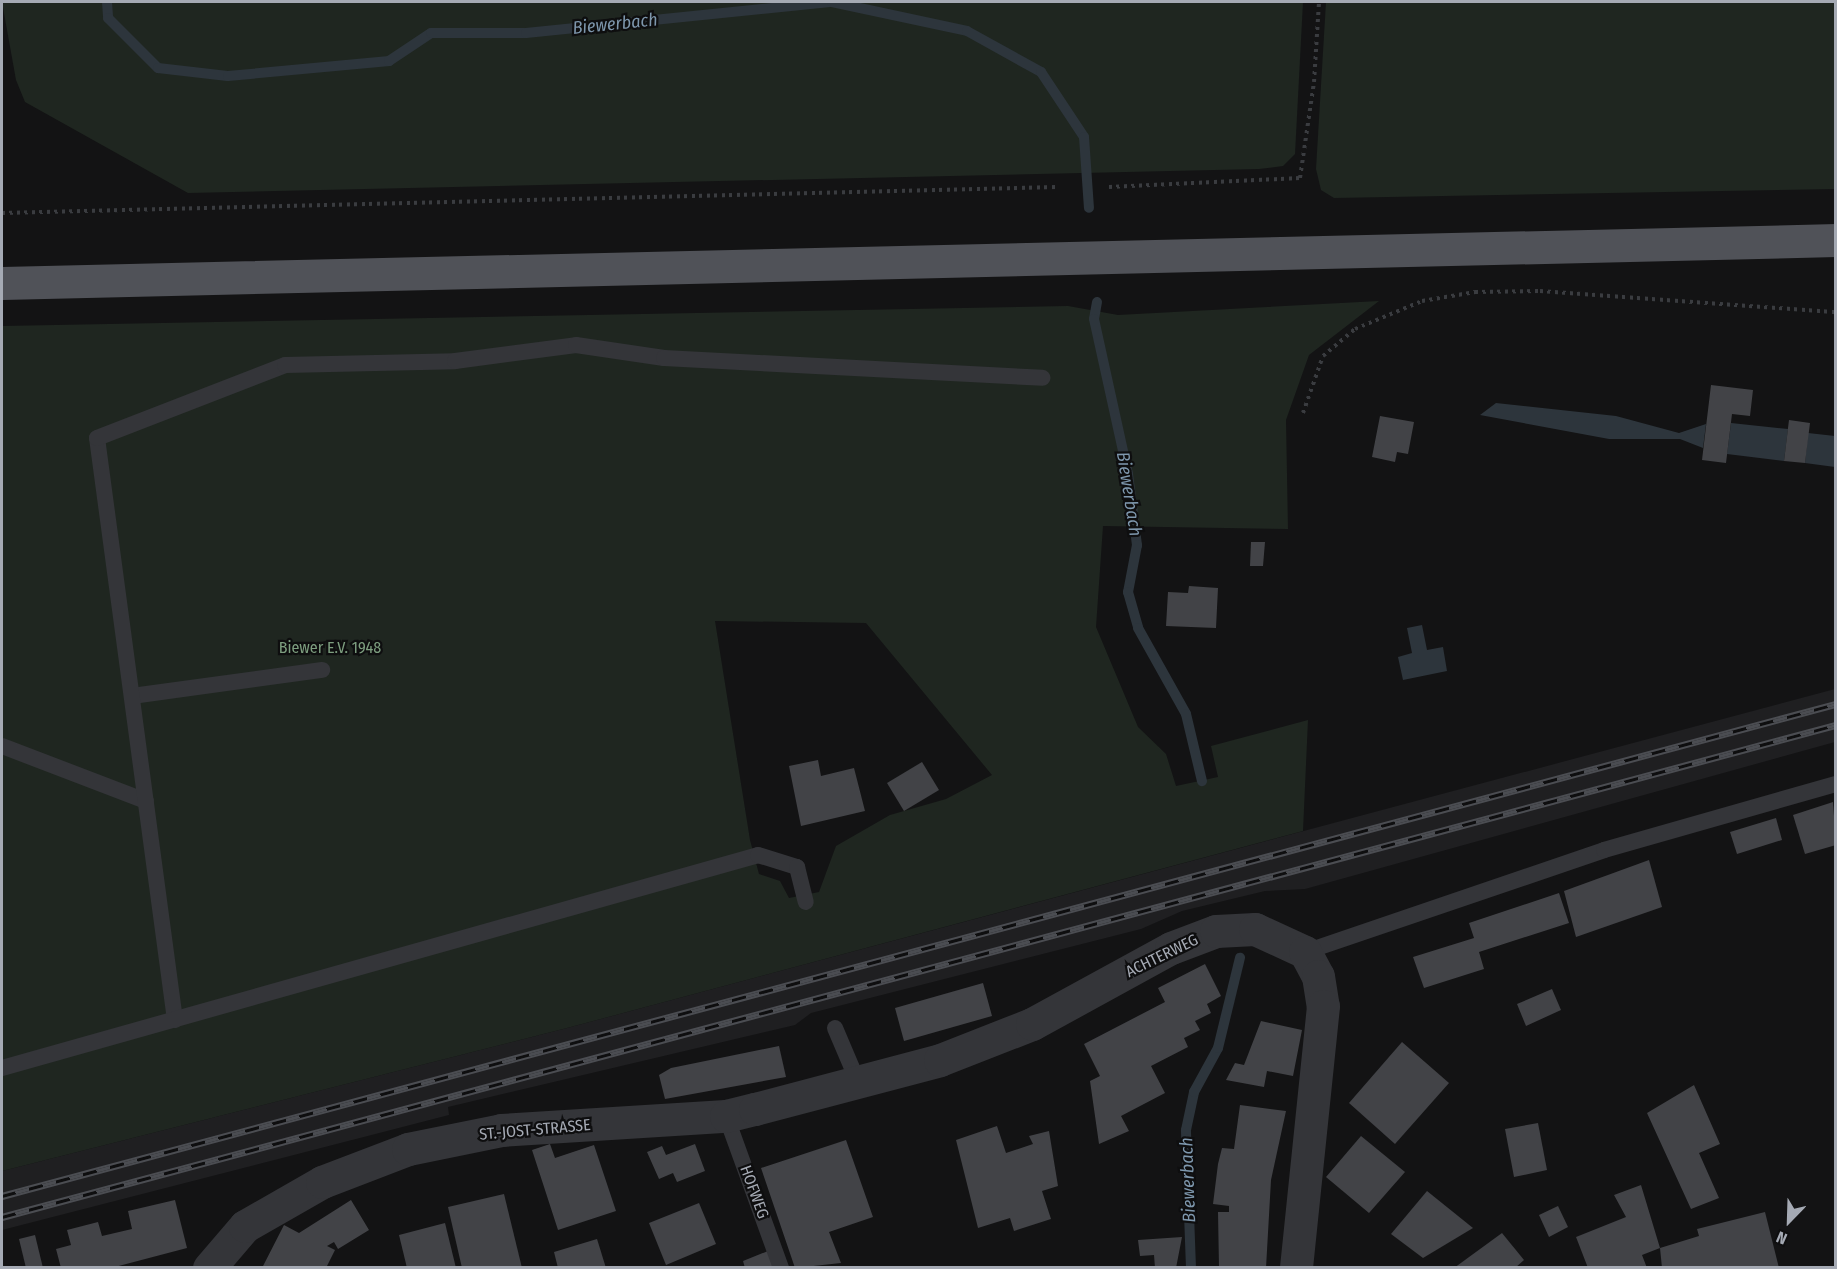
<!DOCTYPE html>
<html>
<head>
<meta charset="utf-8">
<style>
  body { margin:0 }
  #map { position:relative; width:1837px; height:1269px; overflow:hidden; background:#131314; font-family:"Fira Sans Condensed",sans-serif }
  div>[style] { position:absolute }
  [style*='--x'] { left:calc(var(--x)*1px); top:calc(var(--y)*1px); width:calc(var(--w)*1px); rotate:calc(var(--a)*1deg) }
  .built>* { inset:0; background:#1f1f21 }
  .green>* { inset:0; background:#1f2620 }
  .water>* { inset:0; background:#2d353c }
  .stream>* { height:10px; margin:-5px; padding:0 5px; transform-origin:5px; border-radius:5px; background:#2d353c }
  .building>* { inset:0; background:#424347 }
  .path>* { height:4px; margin-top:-2px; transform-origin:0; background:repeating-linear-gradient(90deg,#3a3c40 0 3px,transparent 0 7.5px) }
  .lane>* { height:16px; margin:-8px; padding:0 8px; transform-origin:8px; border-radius:8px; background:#343539 }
  .street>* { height:33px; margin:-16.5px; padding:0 16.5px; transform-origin:16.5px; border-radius:16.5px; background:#343539 }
  .primary>* { height:33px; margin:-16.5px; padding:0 16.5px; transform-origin:16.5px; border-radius:16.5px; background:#505258 }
  .rail>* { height:7px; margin-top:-3.5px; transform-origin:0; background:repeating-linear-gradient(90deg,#0e0e0f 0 14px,#4b4d52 0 28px); box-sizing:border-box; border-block:2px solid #4b4d52 }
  span { translate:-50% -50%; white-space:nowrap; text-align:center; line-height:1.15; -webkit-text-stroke:4.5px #0e0e0f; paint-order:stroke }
  .park-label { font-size:16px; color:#7d9e7f }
  .street-label { font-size:16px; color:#a5aab4 }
  .water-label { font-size:18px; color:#7e97ad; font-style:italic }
  .frame { position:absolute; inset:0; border:3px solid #a5aab4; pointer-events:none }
  .north { position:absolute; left:1759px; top:1191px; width:60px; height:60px; -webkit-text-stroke:4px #0e0e0f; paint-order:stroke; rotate:203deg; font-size:16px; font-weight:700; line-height:24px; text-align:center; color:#a5aab4 }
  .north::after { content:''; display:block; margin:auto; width:21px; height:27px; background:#a5aab4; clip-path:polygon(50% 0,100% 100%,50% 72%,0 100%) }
</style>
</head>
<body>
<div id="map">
  <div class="built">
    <div style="clip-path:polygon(1835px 689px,1835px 742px,1305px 889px,1265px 891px,1182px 911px,1141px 929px,811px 1013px,795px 1025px,448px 1107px,449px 1115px,2px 1230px,2px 1171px,567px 1028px)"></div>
  </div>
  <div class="green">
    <div style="clip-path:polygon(2px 2px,1303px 2px,1295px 154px,1283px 166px,1259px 169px,188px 193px,25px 102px,16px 80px)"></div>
    <div style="clip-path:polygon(1326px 2px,1835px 2px,1835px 189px,1334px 198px,1321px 190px,1316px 169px)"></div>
    <div style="clip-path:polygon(evenodd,1379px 301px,1309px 355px,1286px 420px,1288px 529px,1103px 526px,1096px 627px,1138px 727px,1166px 754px,1176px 786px,1218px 777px,1211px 746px,1308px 720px,1303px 831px,567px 1028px,2px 1171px,2px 326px,1068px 306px,1118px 315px,1379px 301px,715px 621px,866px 623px,992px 775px,946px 799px,890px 815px,836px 846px,819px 892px,789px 898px,780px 881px,759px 874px,750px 840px,715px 621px)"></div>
  </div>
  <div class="water">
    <div style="clip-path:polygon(1496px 403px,1616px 416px,1679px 433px,1706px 424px,1703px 448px,1680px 439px,1609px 439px,1480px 415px)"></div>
    <div style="clip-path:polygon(1731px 423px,1788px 429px,1784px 461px,1727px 454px)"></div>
    <div style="clip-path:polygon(1808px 433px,1835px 436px,1835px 467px,1805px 463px)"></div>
    <div style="clip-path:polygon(1422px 625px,1427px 650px,1443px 647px,1447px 671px,1403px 680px,1398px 657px,1412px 653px,1407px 628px)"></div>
  </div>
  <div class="stream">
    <div style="--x:107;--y:2;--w:16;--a:86"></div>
    <div style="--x:108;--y:18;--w:71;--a:45"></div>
    <div style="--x:158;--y:68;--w:70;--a:6.5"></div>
    <div style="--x:228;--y:76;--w:162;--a:-5.3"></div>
    <div style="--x:389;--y:61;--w:50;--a:-33.7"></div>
    <div style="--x:431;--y:33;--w:95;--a:0"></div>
    <div style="--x:526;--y:33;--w:308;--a:-5.8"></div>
    <div style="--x:832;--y:2;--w:138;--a:12.1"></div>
    <div style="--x:967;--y:31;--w:85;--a:29"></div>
    <div style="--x:1041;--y:72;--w:78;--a:56.5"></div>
    <div style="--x:1084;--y:137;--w:71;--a:86"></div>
    <div style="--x:1097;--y:302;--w:17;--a:100"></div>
    <div style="--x:1094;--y:319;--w:159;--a:77.6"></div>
    <div style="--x:1128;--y:474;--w:72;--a:82.8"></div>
    <div style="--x:1137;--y:545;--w:48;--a:100.8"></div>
    <div style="--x:1128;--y:592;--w:37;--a:74"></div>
    <div style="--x:1138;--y:628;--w:98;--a:60.8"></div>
    <div style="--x:1186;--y:714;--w:69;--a:76.6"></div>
    <div style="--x:1191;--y:1268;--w:138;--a:-92.1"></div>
    <div style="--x:1186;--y:1130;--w:39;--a:-78"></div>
    <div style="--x:1194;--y:1092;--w:50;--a:-61.4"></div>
    <div style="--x:1218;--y:1048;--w:93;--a:-76.3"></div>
  </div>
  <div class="building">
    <div style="clip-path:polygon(1711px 385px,1753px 390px,1750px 416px,1732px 414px,1726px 463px,1702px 460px)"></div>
    <div style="clip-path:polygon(1380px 416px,1414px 422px,1408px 454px,1397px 452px,1395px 462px,1372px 457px)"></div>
    <div style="clip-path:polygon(1789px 420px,1810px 423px,1805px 463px,1784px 461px)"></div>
    <div style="clip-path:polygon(1251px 542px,1265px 542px,1263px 566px,1250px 566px)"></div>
    <div style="clip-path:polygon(1189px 586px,1218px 588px,1216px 628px,1166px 626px,1168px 592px,1188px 593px)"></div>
    <div style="clip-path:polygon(818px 760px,821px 776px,854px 768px,865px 811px,801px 826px,789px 766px)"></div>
    <div style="clip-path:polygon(922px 762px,939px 790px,904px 811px,887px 783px)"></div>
    <div style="clip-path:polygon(1833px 802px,1836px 845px,1805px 854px,1793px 815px)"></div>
    <div style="clip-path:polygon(1776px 818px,1782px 840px,1737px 854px,1730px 832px)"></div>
    <div style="clip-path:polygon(1649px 860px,1662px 907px,1576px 937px,1564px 891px)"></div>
    <div style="clip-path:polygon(1559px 893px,1569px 923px,1479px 952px,1484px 969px,1424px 988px,1413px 957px,1474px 938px,1469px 923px)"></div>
    <div style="clip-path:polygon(1205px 964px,1221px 996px,1207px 1004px,1211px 1013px,1195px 1021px,1200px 1030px,1184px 1038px,1188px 1047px,1151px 1066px,1165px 1093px,1121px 1116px,1129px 1131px,1099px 1144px,1090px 1081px,1100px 1076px,1084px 1044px,1165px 1002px,1158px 988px)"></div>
    <div style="clip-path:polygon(983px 983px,992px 1016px,904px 1041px,895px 1008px)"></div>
    <div style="clip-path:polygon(1552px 989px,1561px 1010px,1526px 1026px,1517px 1004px)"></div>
    <div style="clip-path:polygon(1261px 1021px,1302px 1030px,1293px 1076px,1267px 1071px,1264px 1087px,1226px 1080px,1235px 1063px,1244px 1065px)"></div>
    <div style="clip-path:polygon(1402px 1042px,1449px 1083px,1395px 1144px,1349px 1103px)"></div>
    <div style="clip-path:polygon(779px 1046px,786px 1077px,665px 1099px,659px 1075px,671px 1068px)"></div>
    <div style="clip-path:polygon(1694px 1085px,1720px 1144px,1699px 1153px,1719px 1198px,1691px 1209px,1647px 1113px)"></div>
    <div style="clip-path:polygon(1240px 1105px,1286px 1111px,1271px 1180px,1266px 1268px,1219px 1268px,1218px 1212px,1229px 1212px,1229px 1206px,1213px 1204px,1218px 1164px,1222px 1148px,1234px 1149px)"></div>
    <div style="clip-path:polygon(1538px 1123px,1547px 1170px,1514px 1177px,1505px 1129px)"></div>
    <div style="clip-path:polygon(997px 1126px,1006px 1153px,1033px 1144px,1029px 1136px,1049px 1131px,1058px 1186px,1042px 1191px,1051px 1219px,1014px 1231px,1010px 1218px,978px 1228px,956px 1140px)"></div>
    <div style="clip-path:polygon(1361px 1136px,1405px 1172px,1369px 1213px,1326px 1177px)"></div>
    <div style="clip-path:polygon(846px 1140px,873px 1217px,829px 1232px,841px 1263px,795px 1268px,761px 1168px)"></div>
    <div style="clip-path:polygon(550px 1144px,555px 1158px,594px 1145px,616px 1211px,558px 1230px,532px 1150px)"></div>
    <div style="clip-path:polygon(695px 1144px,705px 1171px,677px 1182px,673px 1173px,659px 1179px,647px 1152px,662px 1146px,666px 1155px)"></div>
    <div style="clip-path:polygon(1641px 1185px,1660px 1248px,1642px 1255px,1647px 1268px,1588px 1268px,1576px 1237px,1626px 1217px,1614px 1195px)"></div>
    <div style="clip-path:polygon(1427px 1191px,1473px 1228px,1423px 1258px,1391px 1234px)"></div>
    <div style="clip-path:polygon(504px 1194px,522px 1268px,462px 1268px,448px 1207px)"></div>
    <div style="clip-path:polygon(175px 1200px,187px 1248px,111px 1268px,61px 1268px,56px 1249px,71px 1245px,67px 1230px,98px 1222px,102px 1236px,132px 1229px,128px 1211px)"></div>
    <div style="clip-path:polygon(351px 1200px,369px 1230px,338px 1249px,334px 1242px,327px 1246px,335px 1250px,326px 1268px,262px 1268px,284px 1225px,299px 1233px)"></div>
    <div style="clip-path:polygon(699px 1203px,716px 1244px,666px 1265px,649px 1223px)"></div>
    <div style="clip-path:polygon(1558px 1206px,1568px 1227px,1549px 1237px,1539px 1215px)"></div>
    <div style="clip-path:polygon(1765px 1212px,1779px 1268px,1662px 1268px,1660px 1248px,1699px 1236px,1697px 1229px)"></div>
    <div style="clip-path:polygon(445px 1223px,456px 1268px,407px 1268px,399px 1235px)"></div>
    <div style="clip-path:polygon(1502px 1233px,1524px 1260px,1515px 1268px,1454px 1268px)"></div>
    <div style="clip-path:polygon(35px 1235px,43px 1268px,26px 1268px,19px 1239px)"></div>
    <div style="clip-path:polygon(1182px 1237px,1176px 1268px,1155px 1268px,1154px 1255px,1140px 1256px,1138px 1240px)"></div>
    <div style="clip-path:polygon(597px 1239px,606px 1268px,558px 1268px,554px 1252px)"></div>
    <div style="clip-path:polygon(768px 1251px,773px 1268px,745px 1268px,743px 1261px)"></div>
  </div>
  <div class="path">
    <div style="--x:1109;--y:187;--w:191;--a:-2.7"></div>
    <div style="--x:1300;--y:178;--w:97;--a:-81.7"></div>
    <div style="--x:1314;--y:82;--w:80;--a:-86.4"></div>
    <div style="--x:2;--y:213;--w:1055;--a:-1.41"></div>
    <div style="--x:1303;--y:413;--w:60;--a:-70.7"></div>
    <div style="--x:1323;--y:356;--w:42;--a:-40.2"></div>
    <div style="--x:1355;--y:329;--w:73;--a:-22.7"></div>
    <div style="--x:1422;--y:301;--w:54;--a:-9.6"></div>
    <div style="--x:1475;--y:292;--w:65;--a:-0.9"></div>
    <div style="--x:1540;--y:291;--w:297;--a:4.1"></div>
  </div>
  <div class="lane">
    <div style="--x:132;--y:696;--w:192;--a:-7.8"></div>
    <div style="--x:2;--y:746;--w:154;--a:20.9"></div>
    <div style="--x:1305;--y:952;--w:316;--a:-18.8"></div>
    <div style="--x:1604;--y:850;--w:241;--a:-15.9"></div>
    <div style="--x:175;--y:1020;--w:587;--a:-97.63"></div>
    <div style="--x:97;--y:438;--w:202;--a:-21.2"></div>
    <div style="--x:285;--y:365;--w:170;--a:-1.3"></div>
    <div style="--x:455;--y:361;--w:122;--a:-7.5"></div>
    <div style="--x:576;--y:345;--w:89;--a:8.4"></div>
    <div style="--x:664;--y:358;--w:379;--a:3"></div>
    <div style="--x:835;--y:1028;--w:59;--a:66.9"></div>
    <div style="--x:2;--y:1068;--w:785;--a:-15.73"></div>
    <div style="--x:758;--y:855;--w:41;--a:17.1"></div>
    <div style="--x:797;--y:867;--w:36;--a:76"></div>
    <div style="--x:726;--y:1116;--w:162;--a:70.1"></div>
  </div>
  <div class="street">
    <div style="--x:209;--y:1268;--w:55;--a:-49.4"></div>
    <div style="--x:245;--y:1226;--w:89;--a:-29.7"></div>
    <div style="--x:322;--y:1182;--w:92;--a:-21"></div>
    <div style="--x:408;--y:1149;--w:95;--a:-11.5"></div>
    <div style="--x:501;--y:1130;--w:225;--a:-3.6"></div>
    <div style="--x:726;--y:1116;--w:30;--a:-14"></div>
    <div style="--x:755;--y:1109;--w:191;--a:-14.8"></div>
    <div style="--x:940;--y:1060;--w:99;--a:-21.4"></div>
    <div style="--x:1032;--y:1024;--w:158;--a:-28.7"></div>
    <div style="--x:1171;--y:948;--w:48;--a:-20.7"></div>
    <div style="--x:1216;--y:931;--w:39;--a:-3"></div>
    <div style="--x:1255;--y:929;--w:55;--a:24.7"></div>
    <div style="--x:1305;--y:952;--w:27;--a:62"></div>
    <div style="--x:1318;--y:976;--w:30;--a:81"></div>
    <div style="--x:1323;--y:1006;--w:263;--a:95.9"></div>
  </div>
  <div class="primary">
    <div style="--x:2;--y:283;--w:1835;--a:-1.34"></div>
  </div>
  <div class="rail">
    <div style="--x:2;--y:1196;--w:1899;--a:-15.02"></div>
    <div style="--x:2;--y:1217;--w:1899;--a:-15.02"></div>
  </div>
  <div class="park-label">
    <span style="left:330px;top:648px">Biewer E.V. 1948</span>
  </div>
  <div class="street-label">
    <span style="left:1162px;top:956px;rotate:-26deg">ACHTERWEG</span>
    <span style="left:535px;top:1130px;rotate:-5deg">ST.-JOST-STRASSE</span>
    <span style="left:754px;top:1192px;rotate:70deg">HOFWEG</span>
  </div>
  <div class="water-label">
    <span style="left:615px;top:24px;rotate:-6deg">Biewerbach</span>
    <span style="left:1129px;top:494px;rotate:81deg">Biewerbach</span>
    <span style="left:1188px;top:1180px;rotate:-92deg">Biewerbach</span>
  </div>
  <div class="frame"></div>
  <div class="north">N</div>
</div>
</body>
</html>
